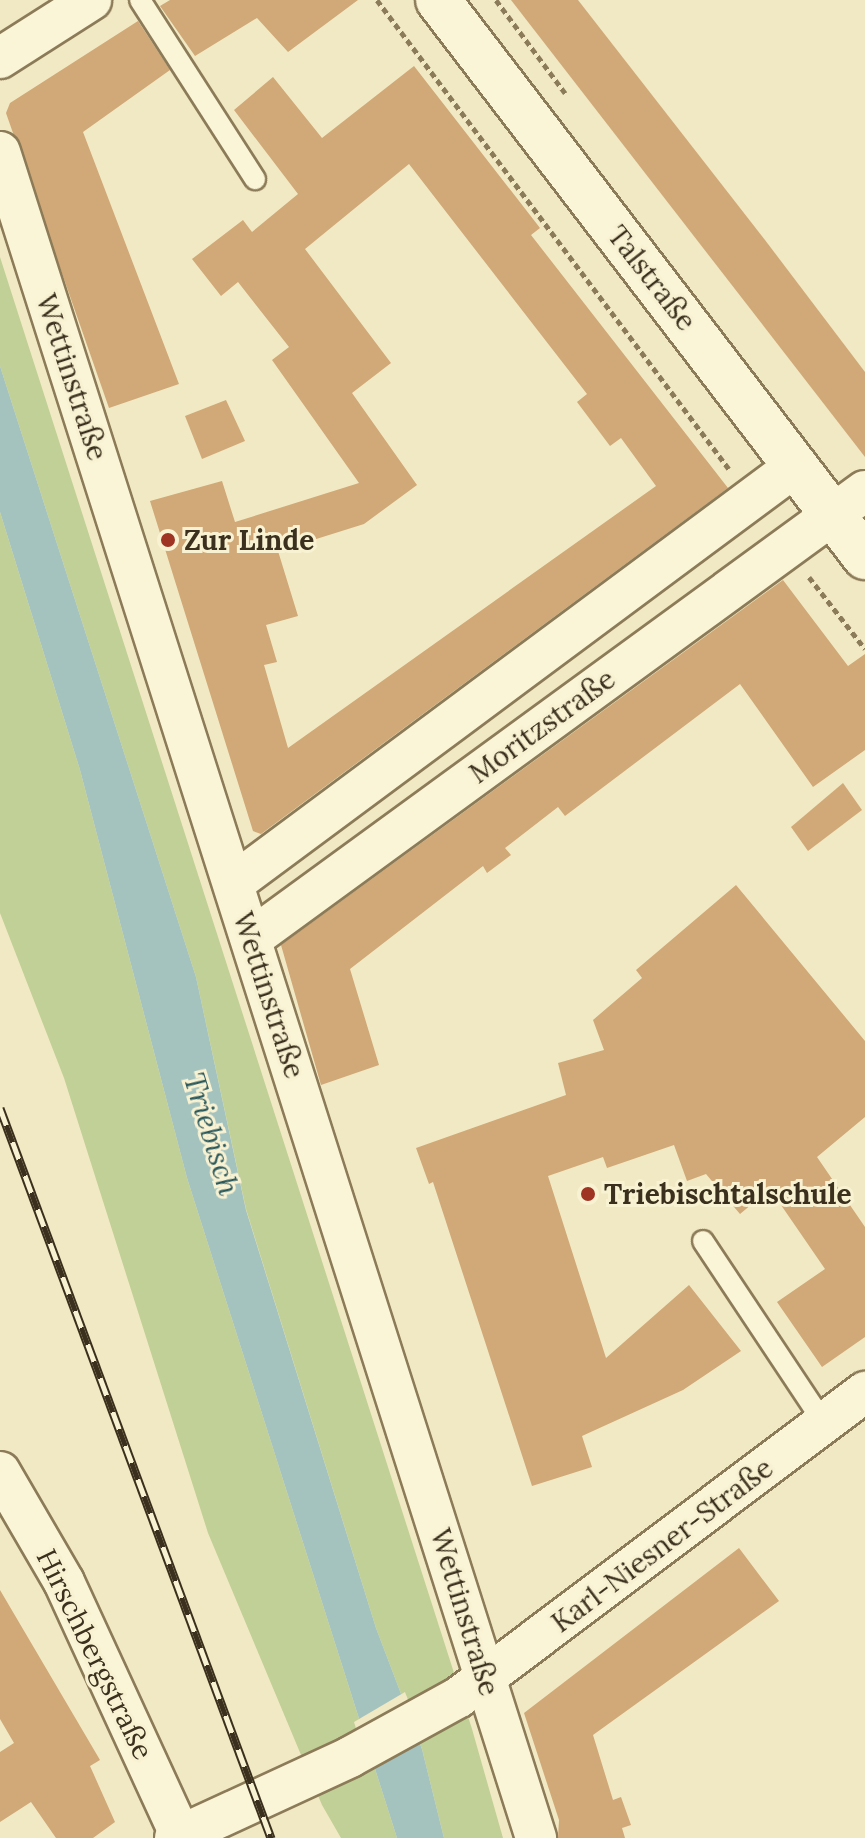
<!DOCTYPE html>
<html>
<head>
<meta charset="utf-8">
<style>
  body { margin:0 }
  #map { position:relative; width:865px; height:1838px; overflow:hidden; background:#f1e9c3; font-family:Lora,serif }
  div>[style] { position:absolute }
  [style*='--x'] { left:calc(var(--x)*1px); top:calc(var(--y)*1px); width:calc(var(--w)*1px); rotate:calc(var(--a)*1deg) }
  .green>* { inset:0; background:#c1d096 }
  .water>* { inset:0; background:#a5c3be }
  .pier>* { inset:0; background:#f1e9c3 }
  .building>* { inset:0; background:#d1a877 }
  .path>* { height:5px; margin-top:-2.5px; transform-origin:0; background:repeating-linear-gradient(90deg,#8c7b58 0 6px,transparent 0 10px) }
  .roads { filter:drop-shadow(2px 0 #8c7b58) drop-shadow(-2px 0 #8c7b58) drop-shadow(0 2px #8c7b58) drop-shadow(0 -2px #8c7b58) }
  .service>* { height:20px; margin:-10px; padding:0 10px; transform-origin:10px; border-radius:10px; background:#fbf5d7 }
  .minor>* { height:40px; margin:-20px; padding:0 20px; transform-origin:20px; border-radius:20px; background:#fbf5d7 }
  .secondary>* { height:44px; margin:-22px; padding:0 22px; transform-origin:22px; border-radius:22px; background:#fbf5d7 }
  .rail>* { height:9px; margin-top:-4.5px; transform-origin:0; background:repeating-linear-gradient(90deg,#f8f2d3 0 18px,#3b301d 0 36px); box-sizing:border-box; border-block:2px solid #3b301d }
  .dots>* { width:22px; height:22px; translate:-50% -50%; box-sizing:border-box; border:4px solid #f8f2d3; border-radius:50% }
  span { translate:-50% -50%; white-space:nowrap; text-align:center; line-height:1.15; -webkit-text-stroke:6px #f8f2d3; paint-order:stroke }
  .street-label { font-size:28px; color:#3b301d }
  .poi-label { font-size:28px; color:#3b301d; font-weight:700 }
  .left { translate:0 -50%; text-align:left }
  .water-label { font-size:30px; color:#2c595c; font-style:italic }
</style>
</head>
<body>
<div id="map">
  <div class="green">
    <div style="clip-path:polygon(0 257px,472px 1729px,503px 1838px,444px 1838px,422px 1749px,376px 1628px,246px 1209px,196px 977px,0 366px)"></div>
    <div style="clip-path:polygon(0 512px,80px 770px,187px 1178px,397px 1838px,341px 1838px,322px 1805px,208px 1533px,64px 1078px,0 913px)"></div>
  </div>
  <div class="water">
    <div style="clip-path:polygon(0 366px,196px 977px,246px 1210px,376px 1628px,422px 1749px,444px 1838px,397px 1838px,187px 1178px,80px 770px,0 512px)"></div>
  </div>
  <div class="pier">
    <div style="clip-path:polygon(405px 1692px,423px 1739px,369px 1771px,354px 1722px)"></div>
  </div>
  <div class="building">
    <div style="clip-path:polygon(170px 0,358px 0,288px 52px,257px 18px,195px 56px,160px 6px)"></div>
    <div style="clip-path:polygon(511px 0,578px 0,765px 240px,865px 372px,865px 457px)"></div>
    <div style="clip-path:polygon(138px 21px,170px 70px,83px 132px,179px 384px,109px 408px,6px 113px,10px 103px)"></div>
    <div style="clip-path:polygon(evenodd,414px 66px,540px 228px,531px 235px,728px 488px,261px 834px,253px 831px,150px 501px,222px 481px,235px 522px,359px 483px,272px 360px,289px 347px,238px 282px,221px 296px,192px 259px,243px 220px,252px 232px,298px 194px,234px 110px,273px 77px,322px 138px,414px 66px,409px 164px,587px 394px,577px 402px,610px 446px,621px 438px,656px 486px,288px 748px,264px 665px,277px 662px,266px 625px,298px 616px,278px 551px,364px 524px,417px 485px,352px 393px,391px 363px,305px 249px,409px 164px)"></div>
    <div style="clip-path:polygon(226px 400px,245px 441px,202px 459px,185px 416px)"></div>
    <div style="clip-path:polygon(783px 580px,848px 666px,865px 654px,865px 750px,813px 787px,740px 684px,565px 816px,558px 807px,505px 848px,511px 855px,487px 873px,483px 866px,350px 969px,379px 1065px,321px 1085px,281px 945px)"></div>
    <div style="clip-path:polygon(843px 783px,862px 810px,808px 851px,791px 827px)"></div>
    <div style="clip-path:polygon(736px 885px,865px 1041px,865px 1117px,817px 1157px,865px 1227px,865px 1337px,822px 1367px,777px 1302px,825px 1269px,770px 1189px,740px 1214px,706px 1174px,687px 1181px,674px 1145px,607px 1168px,603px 1157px,548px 1176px,606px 1358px,689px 1285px,741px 1351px,683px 1390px,582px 1436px,592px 1467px,532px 1486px,433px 1182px,429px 1184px,416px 1148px,566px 1095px,558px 1063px,604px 1050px,593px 1020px,642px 978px,636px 970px)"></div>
    <div style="clip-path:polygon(739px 1548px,779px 1601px,593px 1735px,613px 1800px,621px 1797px,631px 1825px,622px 1828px,625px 1838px,558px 1838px,559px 1820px,524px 1713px)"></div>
    <div style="clip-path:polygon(0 1590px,100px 1760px,90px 1766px,115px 1822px,93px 1838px,56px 1838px,31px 1802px,0 1822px,0 1752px,14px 1743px,0 1719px)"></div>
  </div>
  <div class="path">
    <div style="--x:377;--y:0;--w:586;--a:53.11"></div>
    <div style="--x:496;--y:0;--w:116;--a:53.4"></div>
    <div style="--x:809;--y:577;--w:91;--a:52.1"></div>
  </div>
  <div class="roads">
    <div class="service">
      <div style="--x:140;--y:0;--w:213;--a:57.3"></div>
      <div style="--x:703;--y:1241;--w:219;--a:56.4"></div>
    </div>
    <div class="minor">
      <div style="--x:0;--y:58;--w:108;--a:-32.5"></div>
      <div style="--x:0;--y:152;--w:1769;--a:72.36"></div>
      <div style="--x:234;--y:883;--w:701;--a:-36.59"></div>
      <div style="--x:251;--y:939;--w:760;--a:-36.12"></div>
      <div style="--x:0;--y:1472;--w:127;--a:59.8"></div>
      <div style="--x:64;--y:1582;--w:277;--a:65.3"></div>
      <div style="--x:175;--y:1838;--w:193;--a:-24.8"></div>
      <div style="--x:350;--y:1757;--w:124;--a:-28.8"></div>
      <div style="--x:459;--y:1697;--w:508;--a:-36.92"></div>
    </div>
    <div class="secondary">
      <div style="--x:438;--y:0;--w:702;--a:52.53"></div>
    </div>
  </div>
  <div class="rail">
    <div style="--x:0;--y:1108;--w:779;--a:69.63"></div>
  </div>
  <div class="dots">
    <div style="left:168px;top:540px;background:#9f3425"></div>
    <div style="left:588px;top:1194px;background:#9f3425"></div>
  </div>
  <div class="street-label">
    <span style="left:652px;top:278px;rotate:52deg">Talstraße</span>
    <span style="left:72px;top:377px;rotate:72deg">Wettinstraße</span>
    <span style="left:542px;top:726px;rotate:-36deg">Moritzstraße</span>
    <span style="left:269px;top:995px;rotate:72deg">Wettinstraße</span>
    <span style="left:662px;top:1545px;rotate:-37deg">Karl-Niesner-Straße</span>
    <span style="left:465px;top:1612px;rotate:73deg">Wettinstraße</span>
    <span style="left:95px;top:1654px;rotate:64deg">Hirschbergstraße</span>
  </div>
  <div class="poi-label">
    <span class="left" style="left:184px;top:540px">Zur Linde</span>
    <span class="left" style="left:604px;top:1194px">Triebischtalschule</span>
  </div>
  <div class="water-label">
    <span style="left:212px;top:1134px;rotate:73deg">Triebisch</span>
  </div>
</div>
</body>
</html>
